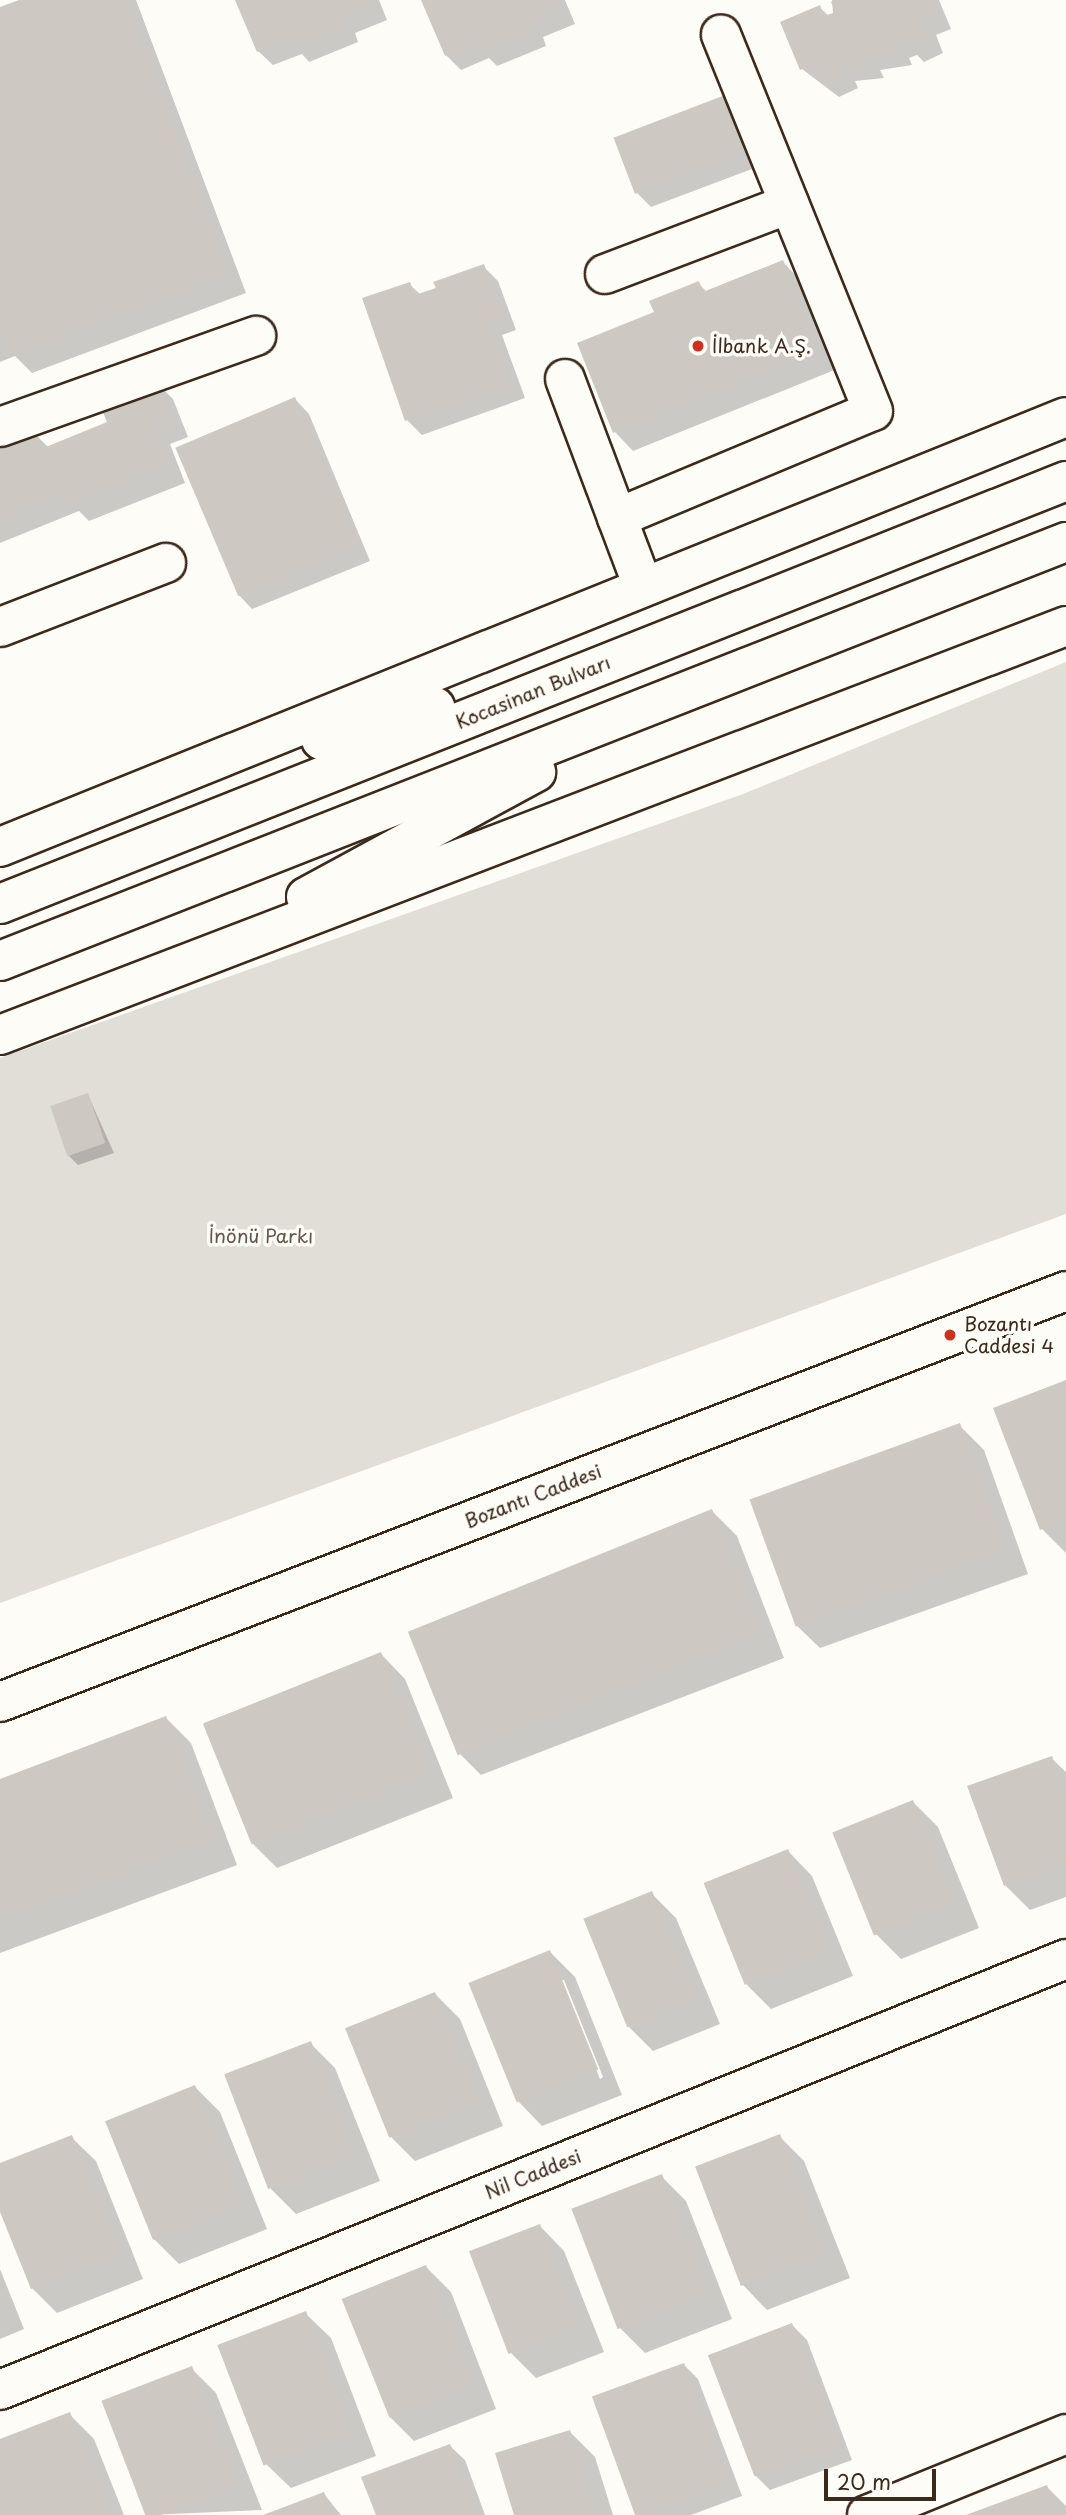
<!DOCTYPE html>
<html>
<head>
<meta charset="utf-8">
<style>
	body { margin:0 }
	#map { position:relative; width:1066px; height:2515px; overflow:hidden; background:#fdfcf7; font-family:"Playpen Sans",sans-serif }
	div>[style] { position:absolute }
	.green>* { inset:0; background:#e1ded7 }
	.shadow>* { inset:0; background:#0003 }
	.building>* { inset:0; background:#cdc8c2; transform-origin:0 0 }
	.roads { filter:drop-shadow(2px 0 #3b2a1e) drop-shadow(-2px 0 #3b2a1e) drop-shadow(0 2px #3b2a1e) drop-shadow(0 -2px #3b2a1e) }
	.minor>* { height:38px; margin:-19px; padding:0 19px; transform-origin:19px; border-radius:19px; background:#fdfcf7 }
	.highway>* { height:38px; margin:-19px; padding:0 19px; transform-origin:19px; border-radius:19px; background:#fdfcf7 }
	.dots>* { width:19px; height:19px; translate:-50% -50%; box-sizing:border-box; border:4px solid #fdfcf7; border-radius:50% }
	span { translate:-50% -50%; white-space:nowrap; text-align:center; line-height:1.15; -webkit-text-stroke:7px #fdfcf7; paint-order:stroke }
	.poi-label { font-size:19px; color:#3b2a1e }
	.left { translate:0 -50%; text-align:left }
	.street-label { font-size:19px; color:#3b2a1e }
	.park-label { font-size:19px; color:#64574c }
	.scale { position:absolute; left:824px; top:2469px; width:112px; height:32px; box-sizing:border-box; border:4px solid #3b2a1e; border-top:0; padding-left:9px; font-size:21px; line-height:24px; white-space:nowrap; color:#3b2a1e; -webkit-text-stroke:5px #fdfcf7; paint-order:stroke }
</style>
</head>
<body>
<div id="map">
	<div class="green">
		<div style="clip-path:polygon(1066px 662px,1066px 1214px,0 1603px,0 1058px,743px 794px)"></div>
	</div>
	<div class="shadow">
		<div style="clip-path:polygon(24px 0,136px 0,246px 293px,32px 373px,15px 356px,0 362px,0 9px)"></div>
		<div style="clip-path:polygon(237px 0,379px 0,387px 20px,355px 33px,358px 42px,309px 62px,302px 54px,273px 65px,258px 51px)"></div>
		<div style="clip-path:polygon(423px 0,565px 0,575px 24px,543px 37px,546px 46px,497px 66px,489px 58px,461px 70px,446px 55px)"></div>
		<div style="clip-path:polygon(836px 0,939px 0,951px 29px,936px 35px,943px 53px,924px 62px,917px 55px,909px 58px,912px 65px,880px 70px,884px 78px,855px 81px,858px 88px,839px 97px,802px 69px,782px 23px,819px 7px,829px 16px,836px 14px,831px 2px)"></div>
		<div style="clip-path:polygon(732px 94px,768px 163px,651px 207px,637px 193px)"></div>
		<div style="clip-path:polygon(783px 262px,801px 281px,837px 369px,633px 451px,615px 432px,656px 312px,698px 283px,707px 292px)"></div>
		<div style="clip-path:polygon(483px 266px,498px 281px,516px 330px,502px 335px,525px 398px,422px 435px,407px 420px,409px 284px,421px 295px)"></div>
		<div style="clip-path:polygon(154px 380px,173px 399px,188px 437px,170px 444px,185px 483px,89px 521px,79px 511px,0 543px,0 444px,32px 431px,49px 448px,110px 423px)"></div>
		<div style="clip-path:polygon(295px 399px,309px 414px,370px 561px,252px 609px,238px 594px)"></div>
		<div style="clip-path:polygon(88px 1095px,114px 1153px,78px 1165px,68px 1155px)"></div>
		<div style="clip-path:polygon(1066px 1382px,1066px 1553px,1042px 1529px)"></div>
		<div style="clip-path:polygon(959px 1425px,984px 1450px,1028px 1574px,820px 1648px,795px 1624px)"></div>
		<div style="clip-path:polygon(712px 1511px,737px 1536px,784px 1658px,481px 1775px,456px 1750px)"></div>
		<div style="clip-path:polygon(381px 1654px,405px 1679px,453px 1798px,277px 1868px,252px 1843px,204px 1723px)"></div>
		<div style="clip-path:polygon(166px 1718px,191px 1743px,237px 1865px,0 1953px,0 1780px)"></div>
		<div style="clip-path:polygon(1051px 1758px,1066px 1772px,1066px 1897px,1030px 1910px,1005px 1885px)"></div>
		<div style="clip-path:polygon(913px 1802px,938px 1827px,979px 1928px,901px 1959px,876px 1934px,835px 1834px)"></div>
		<div style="clip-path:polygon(788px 1851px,812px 1876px,853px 1976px,771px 2009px,747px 1985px)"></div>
		<div style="clip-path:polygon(651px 1893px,676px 1918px,720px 2024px,653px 2051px,628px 2026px,585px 1920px)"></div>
		<div style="clip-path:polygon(evenodd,550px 1952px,575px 1977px,622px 2095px,542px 2126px,518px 2101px,550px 1952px,560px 1980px,564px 1980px,603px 2077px,600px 2079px,560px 1980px)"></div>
		<div style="clip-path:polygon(435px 1994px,460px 2019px,503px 2126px,415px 2161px,390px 2136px)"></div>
		<div style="clip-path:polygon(310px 2043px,335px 2068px,380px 2181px,296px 2214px,271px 2189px)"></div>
		<div style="clip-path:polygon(195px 2087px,220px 2112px,267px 2229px,179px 2264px,154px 2239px)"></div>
		<div style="clip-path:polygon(779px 2136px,804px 2161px,850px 2278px,767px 2310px,743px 2285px)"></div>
		<div style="clip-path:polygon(71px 2137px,96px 2161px,143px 2279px,57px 2313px,32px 2288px,0 2208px,0 2165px)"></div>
		<div style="clip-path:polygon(662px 2177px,686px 2201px,732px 2319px,645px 2353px,620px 2328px)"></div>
		<div style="clip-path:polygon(540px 2226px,564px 2251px,604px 2352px,536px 2378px,511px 2353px,472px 2253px)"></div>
		<div style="clip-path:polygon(426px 2267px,451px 2292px,496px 2409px,414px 2441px,389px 2416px,343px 2299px)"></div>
		<div style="clip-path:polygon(0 2269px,24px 2329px,0 2339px)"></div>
		<div style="clip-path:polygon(306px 2314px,331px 2338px,376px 2456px,291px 2488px,266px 2464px)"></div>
		<div style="clip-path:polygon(792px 2325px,807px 2340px,852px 2460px,770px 2490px,756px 2476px)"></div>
		<div style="clip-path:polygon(684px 2365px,698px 2379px,742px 2496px,691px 2515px,638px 2515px,595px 2398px)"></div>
		<div style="clip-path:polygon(191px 2368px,216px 2393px,262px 2510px,148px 2515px,104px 2402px)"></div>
		<div style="clip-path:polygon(69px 2414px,94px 2439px,124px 2515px,0 2515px,0 2441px)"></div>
		<div style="clip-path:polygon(570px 2432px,595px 2457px,613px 2515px,516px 2515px)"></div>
		<div style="clip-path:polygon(450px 2446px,465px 2460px,485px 2515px,377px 2515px)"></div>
		<div style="clip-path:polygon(1047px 2487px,1066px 2506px,1066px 2515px,971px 2515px)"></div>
		<div style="clip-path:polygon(324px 2494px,341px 2515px,267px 2515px)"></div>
	</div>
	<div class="building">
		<div style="clip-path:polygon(19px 0,125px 0,229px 274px,12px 355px,0 336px,0 7px)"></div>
		<div style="clip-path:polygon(235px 0,372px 0,374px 5px,342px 18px,345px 27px,293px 48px,289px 39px,257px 52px)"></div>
		<div style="clip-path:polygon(421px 0,558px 0,562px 9px,529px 22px,533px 31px,481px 52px,477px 43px,445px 56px)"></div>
		<div style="clip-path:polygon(832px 0,931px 0,937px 14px,922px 20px,930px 39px,908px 48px,905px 40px,896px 44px,899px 51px,867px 56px,870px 63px,854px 70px,850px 62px,842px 66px,845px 74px,823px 83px,815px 64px,800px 70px,780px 22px,820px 5px,824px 16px,833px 13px)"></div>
		<div style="left:733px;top:92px;width:60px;height:128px;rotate:69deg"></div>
		<div style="clip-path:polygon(783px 260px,820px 350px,613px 433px,577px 343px,654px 312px,649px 301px,699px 281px,703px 292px)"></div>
		<div style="clip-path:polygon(484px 264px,502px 315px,489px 320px,511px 384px,405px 421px,362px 298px,410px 282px,415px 295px,436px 288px,433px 282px)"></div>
		<div style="clip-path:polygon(154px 378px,170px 418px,152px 425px,168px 464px,69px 503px,64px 492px,0 517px,0 442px,33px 429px,41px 449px,107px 422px,98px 400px)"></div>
		<div style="left:295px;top:397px;width:161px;height:130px;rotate:67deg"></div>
		<div style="left:88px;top:1093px;width:53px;height:40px;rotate:71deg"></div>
		<div style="clip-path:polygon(1066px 1380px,1066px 1520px,1040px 1530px,993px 1408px)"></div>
		<div style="left:960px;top:1423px;width:135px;height:224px;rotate:70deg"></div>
		<div style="left:712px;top:1509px;width:133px;height:328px;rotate:68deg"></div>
		<div style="left:381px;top:1652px;width:130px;height:192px;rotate:68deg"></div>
		<div style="clip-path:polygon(166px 1716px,213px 1840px,0 1920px,0 1779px)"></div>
		<div style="clip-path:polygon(1052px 1756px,1066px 1795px,1066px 1864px,1004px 1886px,967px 1786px)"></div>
		<div style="left:913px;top:1800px;width:111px;height:87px;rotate:68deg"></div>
		<div style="left:788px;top:1849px;width:110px;height:91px;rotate:68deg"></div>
		<div style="left:652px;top:1891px;width:117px;height:74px;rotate:68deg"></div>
		<div style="left:550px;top:1950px;width:129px;height:88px;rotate:68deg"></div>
		<div style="left:435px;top:1992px;width:118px;height:97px;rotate:68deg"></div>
		<div style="left:311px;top:2041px;width:123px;height:93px;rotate:69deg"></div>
		<div style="left:195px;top:2085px;width:128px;height:97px;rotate:68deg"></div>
		<div style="left:780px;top:2134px;width:128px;height:91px;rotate:69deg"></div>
		<div style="clip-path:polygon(72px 2135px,120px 2254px,31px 2289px,0 2212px,0 2163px)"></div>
		<div style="left:662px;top:2174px;width:129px;height:97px;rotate:69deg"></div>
		<div style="left:540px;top:2224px;width:110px;height:76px;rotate:69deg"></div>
		<div style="left:426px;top:2265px;width:128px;height:91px;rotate:68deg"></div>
		<div style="left:306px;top:2311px;width:129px;height:95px;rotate:69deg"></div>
		<div style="left:792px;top:2323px;width:130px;height:90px;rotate:69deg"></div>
		<div style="left:684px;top:2363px;width:127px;height:98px;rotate:70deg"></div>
		<div style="left:192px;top:2366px;width:128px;height:97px;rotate:69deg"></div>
		<div style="clip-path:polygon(70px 2412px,110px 2515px,0 2515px,0 2439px)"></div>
		<div style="clip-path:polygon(570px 2430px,597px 2515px,514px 2515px,495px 2453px)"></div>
		<div style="clip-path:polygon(450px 2444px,477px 2515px,376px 2515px,361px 2477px)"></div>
		<div style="clip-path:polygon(1047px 2485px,1058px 2515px,966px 2515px)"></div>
		<div style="clip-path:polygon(324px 2492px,333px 2515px,263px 2515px)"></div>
	</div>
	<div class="roads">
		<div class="minor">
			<div style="left:605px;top:274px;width:197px;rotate:-20.8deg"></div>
			<div style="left:565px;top:379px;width:222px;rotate:69.4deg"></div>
			<div style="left:0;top:427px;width:272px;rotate:-19.6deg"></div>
			<div style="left:617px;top:518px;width:277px;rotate:-22.7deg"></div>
			<div style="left:873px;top:411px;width:406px;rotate:-112deg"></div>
			<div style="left:0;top:627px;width:178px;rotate:-21.1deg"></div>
			<div style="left:0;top:1702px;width:1142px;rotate:-21.08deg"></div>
			<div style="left:0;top:2390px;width:1150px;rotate:-22.01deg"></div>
			<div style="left:867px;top:2515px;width:215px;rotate:-22.1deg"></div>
		</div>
		<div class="highway">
			<div style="left:321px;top:740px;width:119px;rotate:-16.1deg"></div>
			<div style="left:0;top:847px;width:1149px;rotate:-21.97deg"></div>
			<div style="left:306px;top:897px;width:262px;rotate:-28.5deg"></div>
			<div style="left:0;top:904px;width:1147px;rotate:-21.64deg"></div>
			<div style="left:0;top:961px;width:1145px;rotate:-21.46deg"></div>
			<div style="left:0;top:1035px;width:1142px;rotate:-20.99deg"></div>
		</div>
	</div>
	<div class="dots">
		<div style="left:698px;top:346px;background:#c8321e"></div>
		<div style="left:950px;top:1335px;background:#c8321e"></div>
	</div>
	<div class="poi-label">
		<span class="left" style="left:712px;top:346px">İlbank A.Ş.</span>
		<span class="left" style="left:964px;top:1335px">Bozantı<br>Caddesi 4</span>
	</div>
	<div class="street-label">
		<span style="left:533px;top:692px;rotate:-22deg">Kocasinan Bulvarı</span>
		<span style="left:533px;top:1496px;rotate:-21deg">Bozantı Caddesi</span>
		<span style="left:533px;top:2174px;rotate:-22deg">Nil Caddesi</span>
	</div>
	<div class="park-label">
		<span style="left:261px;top:1236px">İnönü Parkı</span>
	</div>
	<div class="scale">20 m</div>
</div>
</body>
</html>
